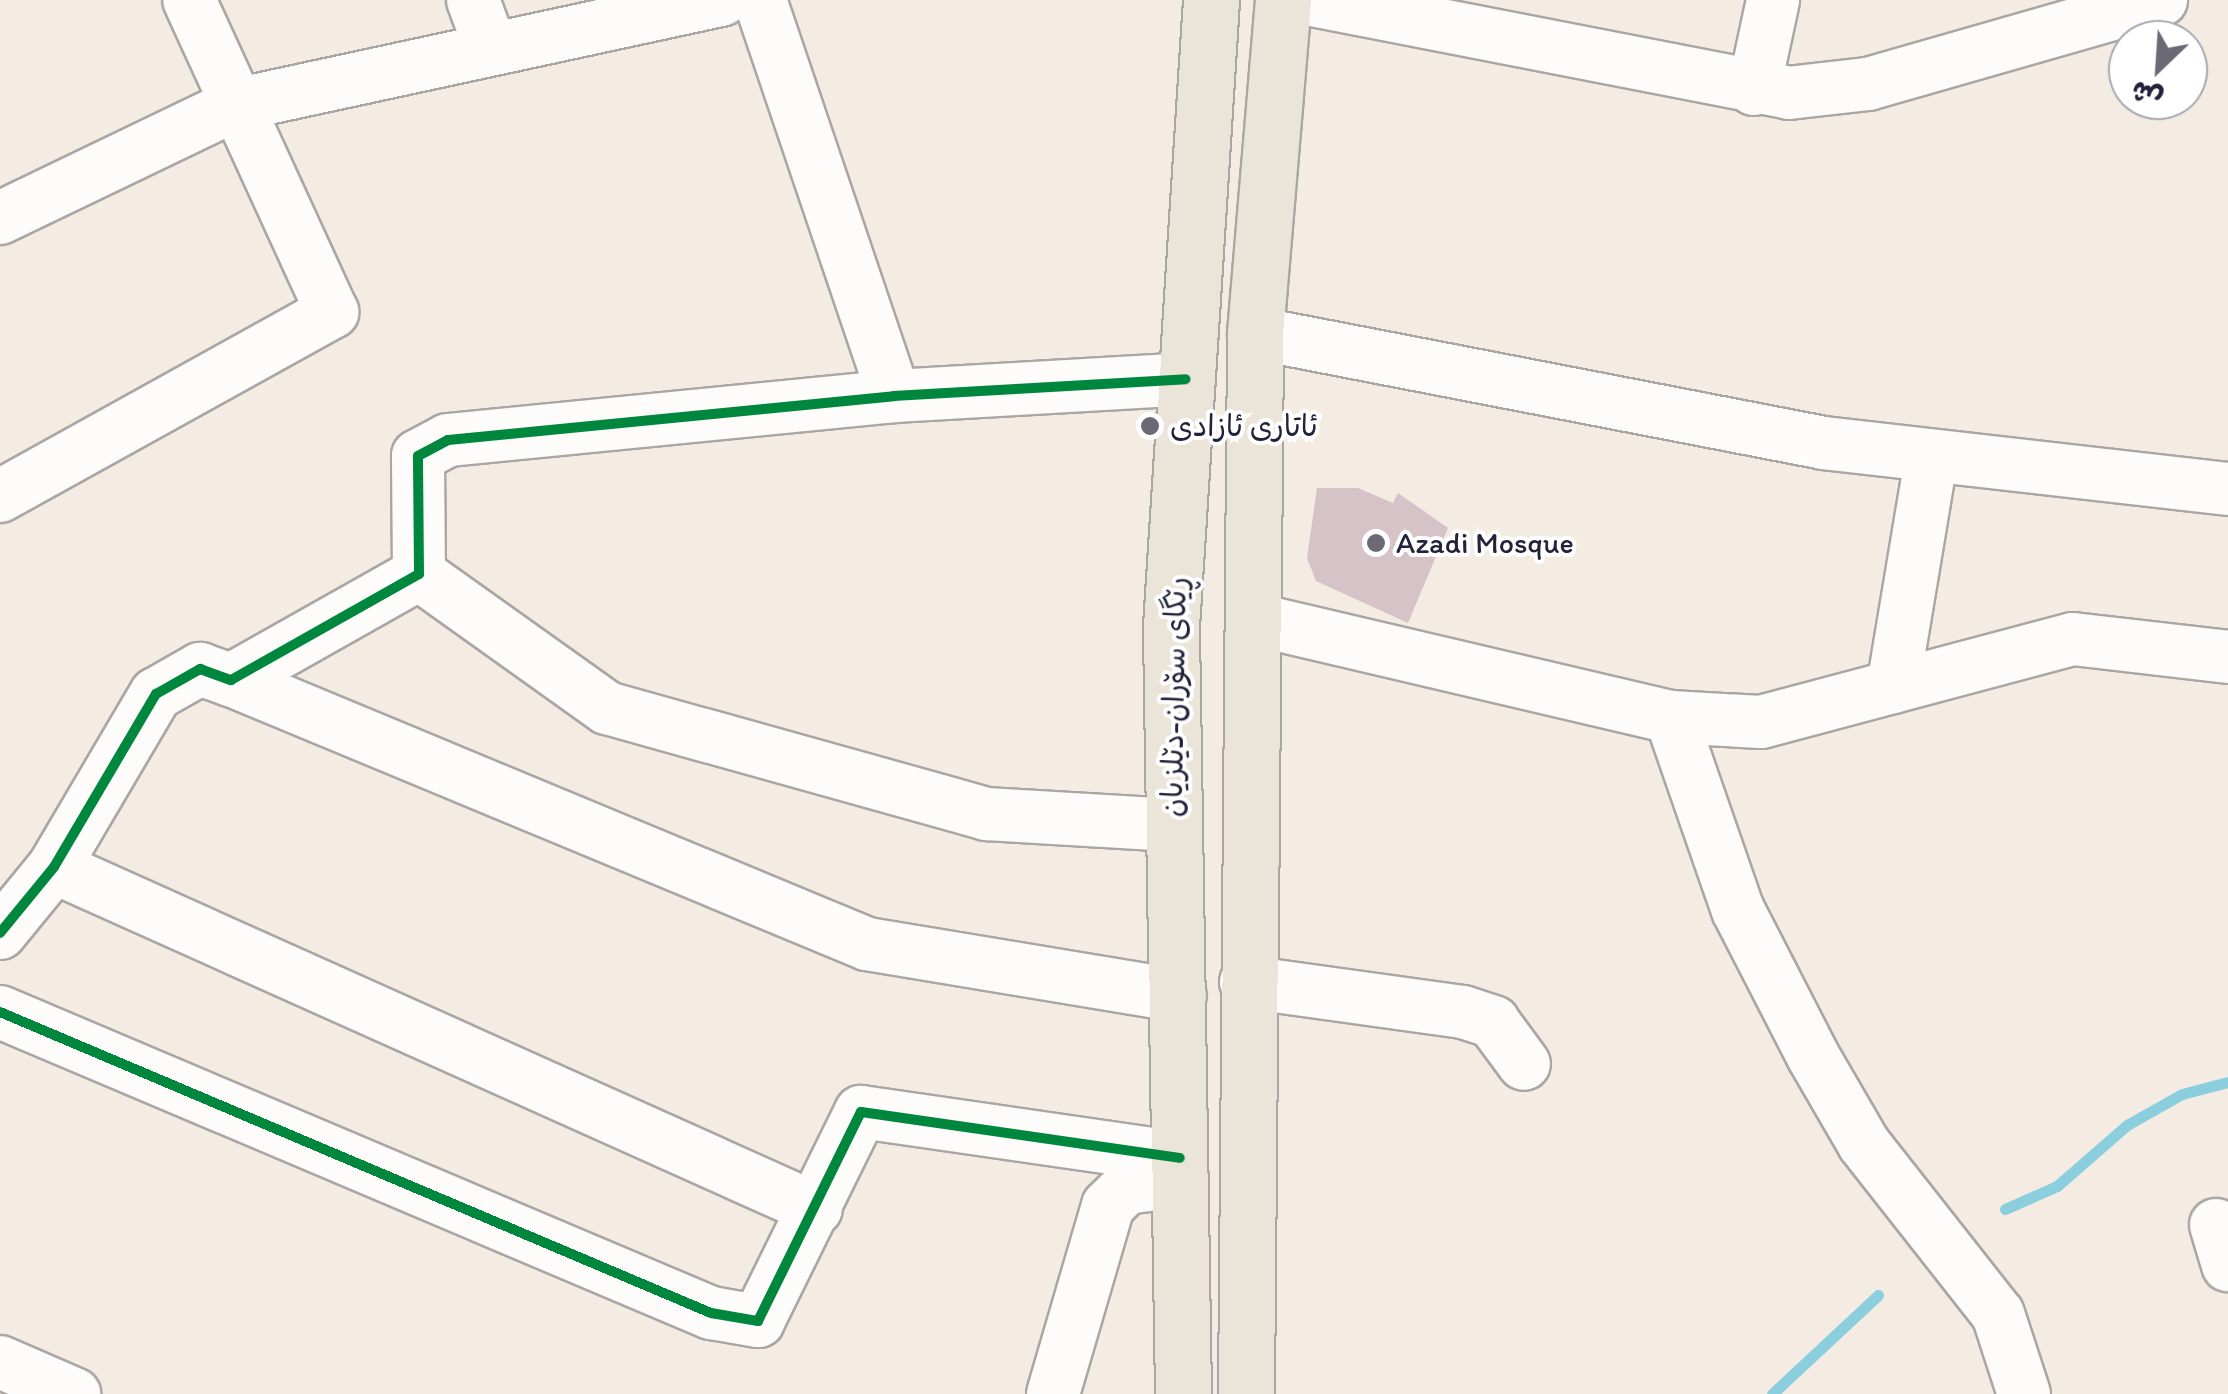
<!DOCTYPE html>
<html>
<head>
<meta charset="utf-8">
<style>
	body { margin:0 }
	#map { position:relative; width:2228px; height:1394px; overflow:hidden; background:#f4ece3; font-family:Itim,"Playpen Sans Arabic",sans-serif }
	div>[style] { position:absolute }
	.stream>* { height:11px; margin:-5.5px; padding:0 5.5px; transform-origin:5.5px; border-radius:5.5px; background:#8bcfde }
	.building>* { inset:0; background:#d5c3c8 }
	.roads { filter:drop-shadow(2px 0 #aaa6a4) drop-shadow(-2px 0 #aaa6a4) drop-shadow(0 2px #aaa6a4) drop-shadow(0 -2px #aaa6a4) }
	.minor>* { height:52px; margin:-26px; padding:0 26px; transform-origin:26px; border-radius:26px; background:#fdfcfb }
	.major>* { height:55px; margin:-27.5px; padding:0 27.5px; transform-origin:27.5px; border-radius:27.5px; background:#ebe4d8 }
	.cycleway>* { height:10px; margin:-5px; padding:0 5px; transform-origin:5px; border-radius:5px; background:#00873e }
	.dots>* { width:28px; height:28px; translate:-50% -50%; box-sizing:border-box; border:5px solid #fff; border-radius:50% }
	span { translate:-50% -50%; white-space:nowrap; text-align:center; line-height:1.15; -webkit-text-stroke:8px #fff; paint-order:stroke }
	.poi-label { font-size:30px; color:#22223b }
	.left { translate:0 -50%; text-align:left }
	.street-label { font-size:30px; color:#22223b }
	.north { position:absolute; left:2108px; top:20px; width:100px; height:100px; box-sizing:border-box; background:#fff; border:2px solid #a7a7b1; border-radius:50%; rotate:205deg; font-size:28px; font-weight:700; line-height:40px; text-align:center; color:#22223b }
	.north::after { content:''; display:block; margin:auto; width:35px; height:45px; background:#6c6976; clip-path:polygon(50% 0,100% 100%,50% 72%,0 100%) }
</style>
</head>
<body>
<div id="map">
	<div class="stream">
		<div style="left:2005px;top:1209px;width:57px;rotate:-23.9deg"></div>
		<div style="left:2057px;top:1186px;width:93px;rotate:-41.1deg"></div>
		<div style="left:2127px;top:1125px;width:63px;rotate:-29.4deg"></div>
		<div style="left:2182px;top:1094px;width:48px;rotate:-14.6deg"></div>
		<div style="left:1772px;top:1394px;width:145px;rotate:-43deg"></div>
	</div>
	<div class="building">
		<div style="clip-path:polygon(1317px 488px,1358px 488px,1393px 503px,1398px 493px,1448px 528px,1408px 623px,1316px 581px,1307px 558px)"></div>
	</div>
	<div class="roads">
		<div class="minor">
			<div style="left:473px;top:0;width:52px;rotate:69.8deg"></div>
			<div style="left:760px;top:0;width:418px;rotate:71.3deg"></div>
			<div style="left:1312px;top:0;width:486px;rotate:11deg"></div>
			<div style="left:1789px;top:93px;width:80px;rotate:-6.5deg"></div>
			<div style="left:1868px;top:84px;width:305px;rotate:-16deg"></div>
			<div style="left:1754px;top:89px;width:91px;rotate:-77.9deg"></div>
			<div style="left:0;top:218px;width:261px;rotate:-25.7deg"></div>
			<div style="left:235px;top:105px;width:498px;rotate:-12.2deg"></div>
			<div style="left:1255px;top:333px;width:580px;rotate:10.94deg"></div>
			<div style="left:1824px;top:443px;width:407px;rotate:6.5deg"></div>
			<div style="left:0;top:496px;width:380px;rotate:-29deg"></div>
			<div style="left:332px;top:312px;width:343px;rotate:-114.6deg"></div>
			<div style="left:419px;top:574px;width:231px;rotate:35.5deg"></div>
			<div style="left:607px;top:708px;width:395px;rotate:15.6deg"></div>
			<div style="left:987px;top:814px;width:185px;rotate:3.4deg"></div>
			<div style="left:1253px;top:619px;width:429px;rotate:13.2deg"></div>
			<div style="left:1671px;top:717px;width:90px;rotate:3.2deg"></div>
			<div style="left:1761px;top:722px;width:323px;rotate:-14.9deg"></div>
			<div style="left:2073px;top:639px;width:156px;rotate:6.6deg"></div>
			<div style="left:231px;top:680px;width:689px;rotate:22.54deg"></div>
			<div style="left:867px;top:944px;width:317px;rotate:9.4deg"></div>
			<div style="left:1893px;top:687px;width:230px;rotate:-80.5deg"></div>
			<div style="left:1671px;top:717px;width:204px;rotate:70.9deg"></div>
			<div style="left:1738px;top:910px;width:164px;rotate:62.8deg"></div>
			<div style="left:1813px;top:1056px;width:102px;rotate:59.9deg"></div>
			<div style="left:1864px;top:1144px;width:216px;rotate:51.8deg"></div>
			<div style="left:1998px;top:1314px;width:84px;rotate:72deg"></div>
			<div style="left:54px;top:867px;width:835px;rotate:24.17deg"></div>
			<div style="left:0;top:933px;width:85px;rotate:-50.7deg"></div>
			<div style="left:54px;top:867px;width:201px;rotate:-59.5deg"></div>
			<div style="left:156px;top:694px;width:51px;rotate:-29.6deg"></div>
			<div style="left:200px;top:669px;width:33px;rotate:20deg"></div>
			<div style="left:231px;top:680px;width:216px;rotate:-29.4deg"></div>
			<div style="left:419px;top:574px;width:118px;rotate:-90.5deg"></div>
			<div style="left:418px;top:456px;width:34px;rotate:-28deg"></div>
			<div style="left:448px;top:440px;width:448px;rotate:-5.6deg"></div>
			<div style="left:894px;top:396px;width:292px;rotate:-3.3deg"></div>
			<div style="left:1246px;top:982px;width:219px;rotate:7.9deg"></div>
			<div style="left:1463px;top:1012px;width:32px;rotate:18deg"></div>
			<div style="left:1493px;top:1022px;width:52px;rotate:53.6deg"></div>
			<div style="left:0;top:1012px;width:772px;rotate:22.95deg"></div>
			<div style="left:711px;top:1313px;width:48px;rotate:9.7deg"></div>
			<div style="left:758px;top:1321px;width:233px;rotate:-63.8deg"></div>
			<div style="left:861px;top:1112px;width:322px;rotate:8.2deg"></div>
			<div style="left:2216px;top:1225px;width:42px;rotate:73.3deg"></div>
			<div style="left:0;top:1362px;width:81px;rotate:23.4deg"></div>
			<div style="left:1053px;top:1394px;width:196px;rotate:-73.7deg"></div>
			<div style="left:1108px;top:1206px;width:25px;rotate:-45deg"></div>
			<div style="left:1126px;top:1188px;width:55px;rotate:-7.3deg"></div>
		</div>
		<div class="major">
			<div style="left:1183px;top:1394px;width:768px;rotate:-90.9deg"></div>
			<div style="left:1171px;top:626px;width:627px;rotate:-86.34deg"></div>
			<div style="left:1246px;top:1394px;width:1061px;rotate:-89.51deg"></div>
			<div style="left:1255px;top:333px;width:334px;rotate:-85.2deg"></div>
		</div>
	</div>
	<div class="cycleway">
		<div style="left:0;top:933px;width:85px;rotate:-50.7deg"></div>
		<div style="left:54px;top:867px;width:201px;rotate:-59.5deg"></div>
		<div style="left:156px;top:694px;width:51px;rotate:-29.6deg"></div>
		<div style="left:200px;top:669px;width:33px;rotate:20deg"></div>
		<div style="left:231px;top:680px;width:216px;rotate:-29.4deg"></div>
		<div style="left:419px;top:574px;width:118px;rotate:-90.5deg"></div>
		<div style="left:418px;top:456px;width:34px;rotate:-28deg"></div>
		<div style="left:448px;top:440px;width:448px;rotate:-5.6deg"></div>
		<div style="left:894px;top:396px;width:292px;rotate:-3.3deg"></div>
		<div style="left:0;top:1012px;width:772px;rotate:22.95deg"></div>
		<div style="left:711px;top:1313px;width:48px;rotate:9.7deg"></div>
		<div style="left:758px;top:1321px;width:233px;rotate:-63.8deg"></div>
		<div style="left:861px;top:1112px;width:322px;rotate:8.2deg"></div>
	</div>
	<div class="dots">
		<div style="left:1150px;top:426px;background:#6c6976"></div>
		<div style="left:1376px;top:543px;background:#6c6976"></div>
	</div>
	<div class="poi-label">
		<span class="left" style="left:1170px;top:426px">ئاتاری ئازادی</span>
		<span class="left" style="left:1396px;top:543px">Azadi Mosque</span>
	</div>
	<div class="street-label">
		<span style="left:1174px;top:697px;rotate:-89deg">ڕێگای سۆران-دێلزیان</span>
	</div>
	<div class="north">ش</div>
</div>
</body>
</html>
